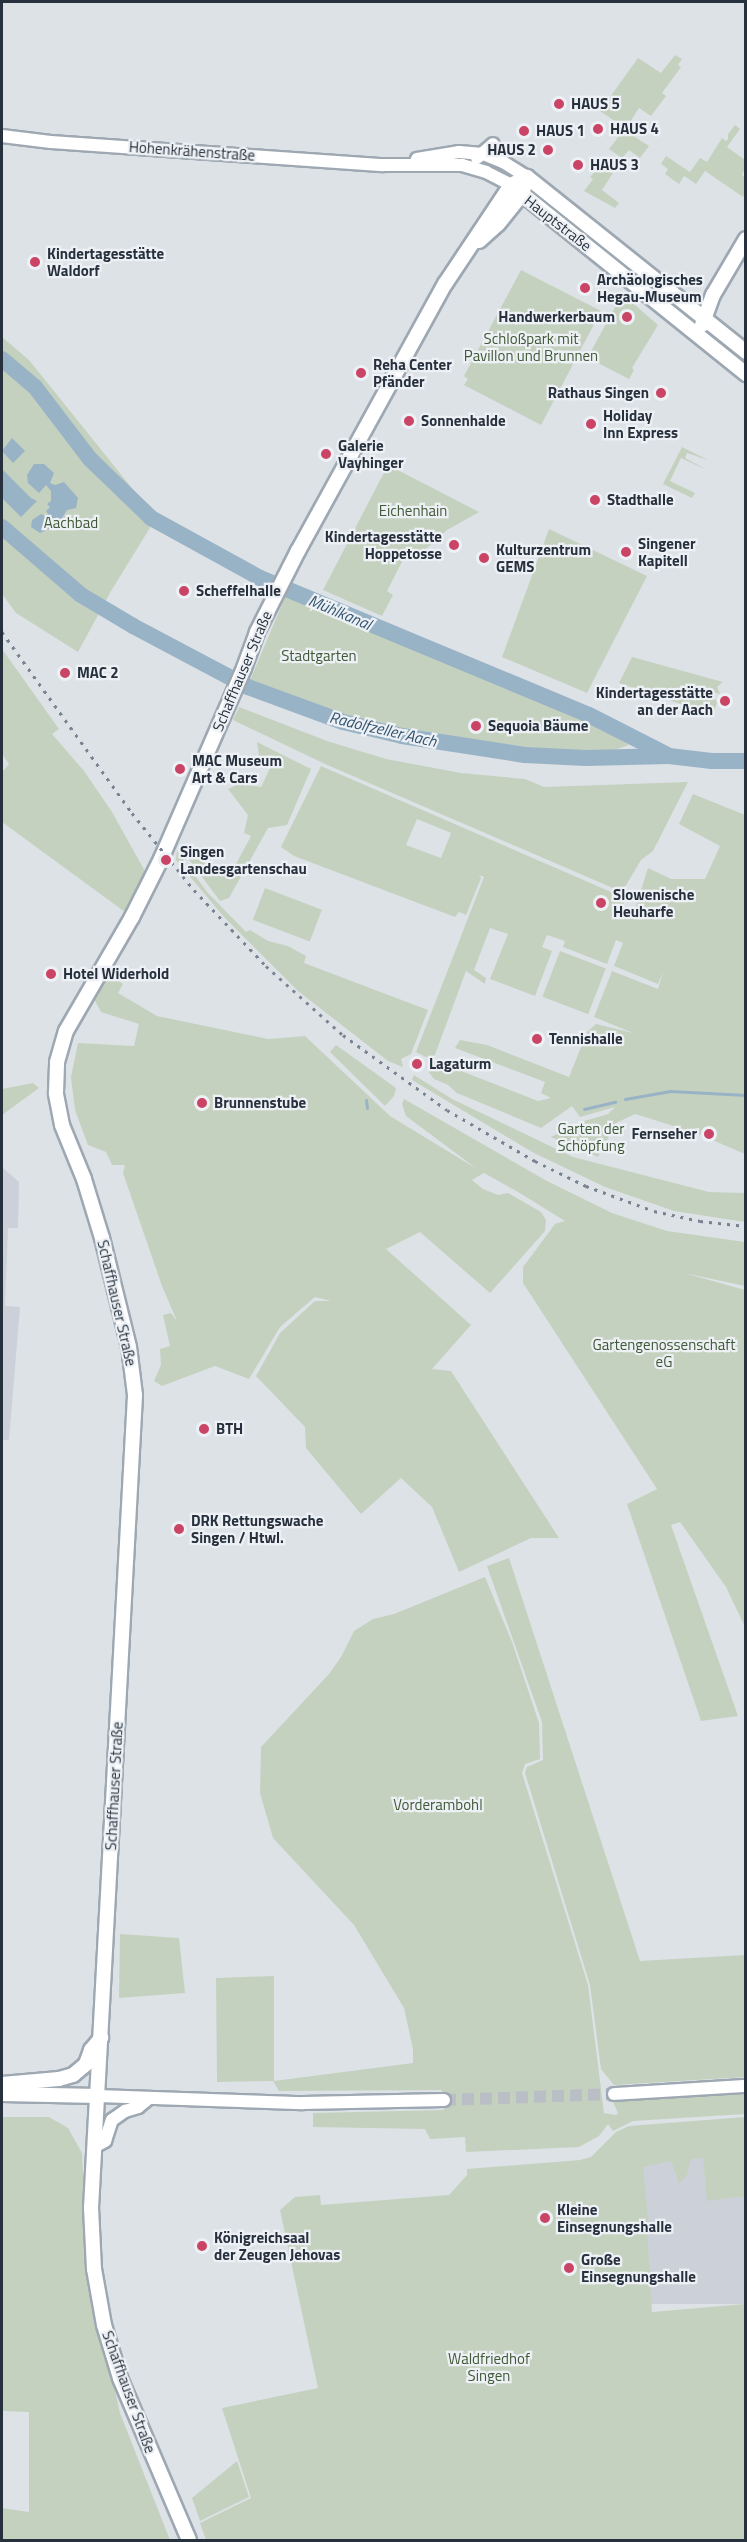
<!DOCTYPE html>
<html>
<head>
<meta charset="utf-8">
<style>
	body { margin:0 }
	#map { position:relative; width:747px; height:2542px; overflow:hidden; background:#dde2e7; font-family:"Titillium Web",sans-serif }
	div>[style] { position:absolute }
	.built>* { inset:0; background:#ccd1d9; transform-origin:0 0 }
	.green>* { inset:0; background:#c5d1bf; transform-origin:0 0 }
	.water>* { inset:0; background:#99b3c6 }
	.stream>* { height:3px; margin:-1.5px; padding:0 1.5px; transform-origin:1.5px; border-radius:1.5px; background:#99b3c6 }
	.river>* { height:16px; margin:-8px; padding:0 8px; transform-origin:8px; border-radius:8px; background:#99b3c6 }
	.secondary-tunnel>* { height:12px; margin-top:-6px; transform-origin:0; background:repeating-linear-gradient(90deg,#b9bfc5 0 12px,transparent 0 18px) }
	.roads { filter:drop-shadow(2px 0 #9da8b2) drop-shadow(-2px 0 #9da8b2) drop-shadow(0 2px #9da8b2) drop-shadow(0 -2px #9da8b2) }
	.secondary>* { height:12px; margin:-6px; padding:0 6px; transform-origin:6px; border-radius:6px; background:#fff }
	.primary>* { height:14px; margin:-7px; padding:0 7px; transform-origin:7px; border-radius:7px; background:#fff }
	.rail>* { height:3px; margin-top:-1.5px; transform-origin:0; background:repeating-linear-gradient(90deg,#778390 0 3px,transparent 0 9px) }
	.dots>* { width:16px; height:16px; translate:-50% -50%; box-sizing:border-box; border:3px solid #edf1f5; border-radius:50% }
	span { translate:-50% -50%; white-space:nowrap; text-align:center; line-height:1.15; -webkit-text-stroke:4.5px #edf1f5; paint-order:stroke }
	.poi-label { font-size:15px; color:#27313d; font-weight:700 }
	.left { translate:0 -50%; text-align:left }
	.right { translate:-100% -50%; text-align:right }
	.street-label { font-size:15px; color:#27313d }
	.park-label { font-size:15px; color:#3f5835 }
	.water-label { font-size:16px; color:#325470; font-style:italic }
	.frame { position:absolute; inset:0; border:3px solid #27313d; pointer-events:none }
</style>
</head>
<body>
<div id="map">
	<div class="built">
		<div style="clip-path:polygon(2px 1167px,19px 1182px,18px 1228px,8px 1228px,5px 1306px,20px 1307px,9px 1440px,2px 1440px)"></div>
		<div style="left:745px;top:2156px;width:148px;height:103px;rotate:90deg"></div>
	</div>
	<div class="green">
		<div style="clip-path:polygon(675px 55px,682px 59px,678px 65px,681px 67px,662px 93px,666px 96px,651px 116px,639px 108px,630px 122px,638px 128px,632px 135px,649px 146px,640px 158px,629px 150px,622px 158px,609px 149px,625px 128px,600px 111px,638px 58px,661px 73px)"></div>
		<div style="clip-path:polygon(735px 125px,740px 129px,727px 147px,745px 160px,745px 169px,742px 175px,746px 178px,745px 193px,743px 197px,705px 171px,696px 184px,684px 176px,679px 184px,665px 174px,668px 169px,661px 164px,666px 156px,690px 172px,700px 158px,707px 162px,722px 138px,726px 141px,728px 139px,728px 134px)"></div>
		<div style="clip-path:polygon(599px 167px,613px 173px,602px 190px,619px 203px,615px 208px,584px 191px,593px 179px,590px 177px)"></div>
		<div style="clip-path:polygon(521px 270px,601px 311px,541px 425px,464px 385px,468px 379px,464px 376px)"></div>
		<div style="clip-path:polygon(628px 299px,658px 325px,632px 368px,634px 370px,629px 379px,592px 360px,590px 353px,619px 300px)"></div>
		<div style="clip-path:polygon(2px 337px,29px 360px,156px 518px,111px 591px,78px 652px,16px 613px,2px 594px)"></div>
		<div style="clip-path:polygon(682px 447px,708px 460px,687px 453px,685px 458px,709px 471px,681px 458px,670px 481px,695px 493px,692px 498px,663px 484px)"></div>
		<div style="clip-path:polygon(388px 465px,479px 512px,447px 530px,419px 555px,406px 554px,387px 591px,393px 595px,382px 616px,323px 590px)"></div>
		<div style="clip-path:polygon(549px 529px,647px 576px,587px 693px,502px 657px)"></div>
		<div style="clip-path:polygon(289px 588px,468px 667px,589px 716px,629px 745px,582px 761px,435px 733px,343px 719px,248px 685px)"></div>
		<div style="clip-path:polygon(2px 649px,59px 729px,52px 734px,84px 771px,112px 812px,146px 873px,125px 912px,2px 822px,2px 772px,9px 764px,2px 754px)"></div>
		<div style="clip-path:polygon(632px 657px,723px 682px,717px 687px,720px 694px,709px 691px,717px 702px,713px 715px,619px 683px)"></div>
		<div style="clip-path:polygon(239px 707px,327px 741px,386px 759px,461px 773px,525px 779px,544px 787px,688px 782px,653px 851px,641px 860px,622px 892px,325px 764px,237px 722px,233px 720px)"></div>
		<div style="clip-path:polygon(257px 742px,311px 769px,287px 825px,268px 828px,229px 898px,220px 901px,179px 846px,185px 845px,218px 876px,236px 864px,251px 836px,244px 833px,248px 815px,228px 789px,239px 784px,261px 787px,272px 764px,259px 756px)"></div>
		<div style="clip-path:polygon(evenodd,321px 766px,625px 898px,623px 909px,635px 909px,648px 868px,671px 879px,705px 879px,720px 846px,679px 824px,693px 794px,745px 815px,745px 1154px,696px 1133px,635px 1114px,616px 1123px,598px 1157px,551px 1137px,581px 1122px,608px 1114px,615px 1107px,580px 1117px,572px 1106px,541px 1128px,457px 1093px,448px 1085px,434px 1079px,428px 1071px,432px 1060px,416px 1052px,484px 877px,479px 875px,481px 878px,466px 915px,459px 912px,455px 917px,294px 856px,281px 847px,321px 766px,417px 819px,451px 833px,441px 858px,406px 845px,417px 819px,321px 766px,490px 928px,508px 934px,490px 979px,535px 996px,552px 951px,542px 947px,547px 935px,565px 941px,563px 947px,607px 964px,616px 940px,623px 943px,614px 966px,658px 984px,663px 972px,658px 989px,612px 971px,594px 1017px,633px 1033px,596px 1024px,587px 1032px,569px 1077px,487px 1045px,460px 1040px,455px 1048px,545px 1082px,541px 1093px,551px 1098px,538px 1101px,433px 1060px,466px 971px,485px 984px,486px 978px,474px 970px,490px 928px)"></div>
		<div style="clip-path:polygon(177px 851px,207px 892px,246px 932px,250px 930px,268px 941px,288px 946px,306px 956px,304px 963px,428px 1010px,411px 1054px,401px 1059px,403px 1067px,388px 1061px,298px 991px,224px 917px,176px 860px)"></div>
		<div style="left:265px;top:888px;width:61px;height:34px;rotate:21deg"></div>
		<div style="left:560px;top:951px;width:49px;height:49px;rotate:21deg"></div>
		<div style="clip-path:polygon(108px 973px,123px 984px,118px 993px,157px 1016px,268px 1039px,305px 1036px,390px 1116px,477px 1169px,406px 1116px,402px 1104px,404px 1099px,547px 1181px,612px 1213px,667px 1231px,745px 1242px,745px 1286px,684px 1273px,745px 1290px,745px 1627px,726px 1587px,680px 1522px,671px 1525px,738px 1716px,701px 1721px,627px 1504px,657px 1489px,523px 1283px,523px 1267px,555px 1224px,565px 1221px,518px 1192px,484px 1173px,472px 1180px,483px 1189px,498px 1195px,508px 1193px,541px 1212px,546px 1220px,545px 1231px,490px 1293px,420px 1232px,386px 1249px,471px 1325px,432px 1369px,451px 1371px,559px 1538px,531px 1538px,459px 1572px,432px 1507px,401px 1478px,361px 1514px,306px 1448px,305px 1427px,256px 1376px,280px 1333px,315px 1301px,331px 1301px,315px 1297px,280px 1327px,249px 1379px,215px 1366px,162px 1386px,154px 1381px,161px 1365px,160px 1349px,170px 1346px,163px 1315px,171px 1313px,177px 1321px,162px 1286px,123px 1173px,125px 1165px,112px 1165px,106px 1152px,88px 1145px,75px 1110px,71px 1077px,78px 1043px,134px 1046px,139px 1024px,101px 1012px,93px 997px)"></div>
		<div style="clip-path:polygon(336px 1045px,396px 1088px,394px 1096px,385px 1106px,330px 1052px)"></div>
		<div style="clip-path:polygon(414px 1075px,452px 1099px,573px 1157px,709px 1192px,745px 1193px,745px 1222px,674px 1211px,605px 1187px,534px 1153px,412px 1080px)"></div>
		<div style="clip-path:polygon(33px 1083px,39px 1088px,2px 1115px,2px 1089px)"></div>
		<div style="clip-path:polygon(509px 1558px,640px 1961px,745px 1955px,745px 2077px,614px 2085px,601px 2069px,590px 1985px,525px 1773px,527px 1767px,543px 1760px,542px 1722px,487px 1566px)"></div>
		<div style="clip-path:polygon(485px 1577px,512px 1642px,539px 1723px,540px 1759px,525px 1764px,522px 1773px,588px 1985px,604px 2113px,616px 2115px,618px 2113px,613px 2102px,734px 2092px,735px 2095px,745px 2093px,745px 2114px,633px 2121px,613px 2131px,608px 2124px,599px 2136px,579px 2147px,466px 2152px,465px 2137px,430px 2139px,425px 2129px,313px 2127px,313px 2113px,444px 2110px,442px 2090px,279px 2091px,273px 2081px,217px 2082px,216px 1978px,274px 1976px,274px 2081px,413px 2063px,413px 2049px,404px 2008px,354px 1925px,273px 1838px,260px 1793px,261px 1747px,329px 1674px,341px 1657px,354px 1631px,373px 1619px,394px 1614px)"></div>
		<div style="clip-path:polygon(120px 1934px,179px 1938px,185px 1993px,119px 1998px)"></div>
		<div style="clip-path:polygon(2px 2117px,49px 2117px,68px 2128px,82px 2153px,86px 2231px,96px 2303px,120px 2413px,170px 2540px,2px 2540px,2px 2508px,29px 2512px,29px 2412px,2px 2411px)"></div>
		<div style="clip-path:polygon(745px 2117px,745px 2196px,707px 2201px,703px 2158px,691px 2159px,687px 2175px,679px 2184px,671px 2161px,643px 2167px,649px 2228px,647px 2229px,652px 2312px,745px 2304px,745px 2540px,206px 2540px,200px 2523px,251px 2498px,222px 2408px,318px 2388px,280px 2210px,295px 2197px,320px 2195px,321px 2205px,449px 2195px,467px 2175px,467px 2169px,580px 2160px,591px 2157px,616px 2132px,629px 2126px)"></div>
		<div style="clip-path:polygon(237px 2461px,249px 2497px,200px 2521px,192px 2498px)"></div>
	</div>
	<div class="water">
		<div style="clip-path:polygon(12px 438px,25px 451px,13px 463px,2px 451px)"></div>
		<div style="clip-path:polygon(34px 464px,44px 464px,54px 473px,50px 483px,55px 485px,64px 482px,78px 498px,76px 508px,67px 510px,59px 523px,53px 526px,50px 525px,49px 529px,40px 533px,31px 527px,32px 520px,41px 514px,45px 516px,48px 514px,46px 511px,50px 507px,47px 504px,51px 501px,51px 491px,46px 485px,39px 493px,28px 483px,27px 475px)"></div>
		<div style="clip-path:polygon(2px 469px,31px 498px,37px 501px,21px 517px,2px 498px)"></div>
	</div>
	<div class="stream">
		<div style="left:625px;top:1099px;width:46px;rotate:-10.1deg"></div>
		<div style="left:670px;top:1091px;width:76px;rotate:3deg"></div>
		<div style="left:366px;top:1100px;width:8px;rotate:83deg"></div>
		<div style="left:584px;top:1109px;width:32px;rotate:-13deg"></div>
	</div>
	<div class="river">
		<div style="left:2px;top:359px;width:43px;rotate:40.3deg"></div>
		<div style="left:35px;top:387px;width:91px;rotate:52.6deg"></div>
		<div style="left:90px;top:459px;width:85px;rotate:44deg"></div>
		<div style="left:151px;top:518px;width:124px;rotate:28.8deg"></div>
		<div style="left:260px;top:578px;width:356px;rotate:22.6deg"></div>
		<div style="left:589px;top:715px;width:89px;rotate:26.9deg"></div>
		<div style="left:2px;top:527px;width:104px;rotate:40.7deg"></div>
		<div style="left:81px;top:595px;width:61px;rotate:30.8deg"></div>
		<div style="left:133px;top:626px;width:130px;rotate:27.9deg"></div>
		<div style="left:248px;top:687px;width:101px;rotate:20.2deg"></div>
		<div style="left:343px;top:722px;width:61px;rotate:13.3deg"></div>
		<div style="left:402px;top:736px;width:124px;rotate:8.8deg"></div>
		<div style="left:525px;top:755px;width:61px;rotate:2.8deg"></div>
		<div style="left:586px;top:758px;width:83px;rotate:-1.4deg"></div>
		<div style="left:669px;top:756px;width:43px;rotate:6.6deg"></div>
		<div style="left:712px;top:761px;width:34px"></div>
	</div>
	<div class="secondary-tunnel">
		<div style="left:444px;top:2100px;width:170px;rotate:-2deg"></div>
	</div>
	<div class="roads">
		<div class="secondary">
			<div style="left:2px;top:136px;width:49px;rotate:7deg"></div>
			<div style="left:51px;top:142px;width:333px;rotate:4deg"></div>
			<div style="left:383px;top:165px;width:79px"></div>
			<div style="left:462px;top:165px;width:25px;rotate:16deg"></div>
			<div style="left:486px;top:172px;width:28px;rotate:27deg"></div>
			<div style="left:477px;top:158px;width:21px;rotate:-41deg"></div>
			<div style="left:417px;top:159px;width:43px;rotate:-9.5deg"></div>
			<div style="left:459px;top:152px;width:24px;rotate:5deg"></div>
			<div style="left:483px;top:154px;width:22px;rotate:22deg"></div>
			<div style="left:503px;top:162px;width:28px;rotate:32deg"></div>
			<div style="left:614px;top:2094px;width:132px;rotate:-3.5deg"></div>
			<div style="left:98px;top:2096px;width:205px;rotate:2deg"></div>
			<div style="left:303px;top:2103px;width:141px;rotate:-1.2deg"></div>
			<div style="left:94px;top:2147px;width:13px;rotate:-29deg"></div>
			<div style="left:105px;top:2141px;width:22px;rotate:-72deg"></div>
			<div style="left:112px;top:2120px;width:16px;rotate:-35deg"></div>
			<div style="left:125px;top:2111px;width:14px;rotate:-17deg"></div>
			<div style="left:138px;top:2107px;width:13px;rotate:-39deg"></div>
		</div>
		<div class="primary">
			<div style="left:527px;top:177px;width:280px;rotate:38.6deg"></div>
			<div style="left:511px;top:185px;width:302px;rotate:38.8deg"></div>
			<div style="left:479px;top:241px;width:25px;rotate:-42deg"></div>
			<div style="left:498px;top:224px;width:38px;rotate:-51deg"></div>
			<div style="left:522px;top:194px;width:6px;rotate:-72deg"></div>
			<div style="left:702px;top:325px;width:32px;rotate:-70deg"></div>
			<div style="left:713px;top:295px;width:65px;rotate:-59.5deg"></div>
			<div style="left:2px;top:2084px;width:57px;rotate:-5deg"></div>
			<div style="left:59px;top:2079px;width:15px;rotate:-16deg"></div>
			<div style="left:73px;top:2075px;width:17px;rotate:-40deg"></div>
			<div style="left:86px;top:2064px;width:15px;rotate:-70deg"></div>
			<div style="left:91px;top:2050px;width:16px;rotate:-50deg"></div>
			<div style="left:2px;top:2094px;width:96px;rotate:1.2deg"></div>
			<div style="left:189px;top:2540px;width:176px;rotate:-113.1deg"></div>
			<div style="left:120px;top:2378px;width:55px;rotate:-106.8deg"></div>
			<div style="left:104px;top:2325px;width:57px;rotate:-100.1deg"></div>
			<div style="left:94px;top:2269px;width:61px;rotate:-92.8deg"></div>
			<div style="left:91px;top:2208px;width:814px;rotate:-86.9deg"></div>
			<div style="left:135px;top:1395px;width:48px;rotate:-97.1deg"></div>
			<div style="left:129px;top:1347px;width:112px;rotate:-103.9deg"></div>
			<div style="left:102px;top:1238px;width:62px;rotate:-107deg"></div>
			<div style="left:84px;top:1179px;width:58px;rotate:-112.2deg"></div>
			<div style="left:62px;top:1125px;width:33px;rotate:-101deg"></div>
			<div style="left:56px;top:1093px;width:31px;rotate:-88deg"></div>
			<div style="left:57px;top:1062px;width:32px;rotate:-74deg"></div>
			<div style="left:66px;top:1031px;width:132px;rotate:-59.9deg"></div>
			<div style="left:132px;top:917px;width:65px;rotate:-63.4deg"></div>
			<div style="left:161px;top:859px;width:208px;rotate:-66.5deg"></div>
			<div style="left:244px;top:668px;width:38px;rotate:-70deg"></div>
			<div style="left:257px;top:632px;width:91px;rotate:-63.2deg"></div>
			<div style="left:298px;top:551px;width:305px;rotate:-61.2deg"></div>
			<div style="left:445px;top:284px;width:119px;rotate:-56.3deg"></div>
			<div style="left:511px;top:185px;width:18px;rotate:-27deg"></div>
		</div>
	</div>
	<div class="rail">
		<div style="left:2px;top:632px;width:223px;rotate:54.3deg"></div>
		<div style="left:132px;top:813px;width:99px;rotate:51.2deg"></div>
		<div style="left:194px;top:890px;width:105px;rotate:46.5deg"></div>
		<div style="left:266px;top:966px;width:103px;rotate:41.9deg"></div>
		<div style="left:343px;top:1035px;width:128px;rotate:35.8deg"></div>
		<div style="left:447px;top:1110px;width:102px;rotate:30.1deg"></div>
		<div style="left:535px;top:1161px;width:57px;rotate:26.1deg"></div>
		<div style="left:586px;top:1186px;width:72px;rotate:20.2deg"></div>
		<div style="left:654px;top:1211px;width:47px;rotate:12.3deg"></div>
		<div style="left:700px;top:1221px;width:46px;rotate:6.2deg"></div>
	</div>
	<div class="dots">
		<div style="left:559px;top:104px;background:#ca4465"></div>
		<div style="left:598px;top:129px;background:#ca4465"></div>
		<div style="left:524px;top:131px;background:#ca4465"></div>
		<div style="left:548px;top:150px;background:#ca4465"></div>
		<div style="left:578px;top:165px;background:#ca4465"></div>
		<div style="left:35px;top:262px;background:#ca4465"></div>
		<div style="left:585px;top:288px;background:#ca4465"></div>
		<div style="left:627px;top:317px;background:#ca4465"></div>
		<div style="left:361px;top:373px;background:#ca4465"></div>
		<div style="left:661px;top:393px;background:#ca4465"></div>
		<div style="left:409px;top:421px;background:#ca4465"></div>
		<div style="left:591px;top:424px;background:#ca4465"></div>
		<div style="left:326px;top:454px;background:#ca4465"></div>
		<div style="left:595px;top:500px;background:#ca4465"></div>
		<div style="left:454px;top:545px;background:#ca4465"></div>
		<div style="left:626px;top:552px;background:#ca4465"></div>
		<div style="left:484px;top:558px;background:#ca4465"></div>
		<div style="left:184px;top:591px;background:#ca4465"></div>
		<div style="left:65px;top:673px;background:#ca4465"></div>
		<div style="left:725px;top:701px;background:#ca4465"></div>
		<div style="left:476px;top:726px;background:#ca4465"></div>
		<div style="left:180px;top:769px;background:#ca4465"></div>
		<div style="left:166px;top:860px;background:#ca4465"></div>
		<div style="left:601px;top:903px;background:#ca4465"></div>
		<div style="left:51px;top:974px;background:#ca4465"></div>
		<div style="left:537px;top:1039px;background:#ca4465"></div>
		<div style="left:417px;top:1064px;background:#ca4465"></div>
		<div style="left:202px;top:1103px;background:#ca4465"></div>
		<div style="left:709px;top:1134px;background:#ca4465"></div>
		<div style="left:204px;top:1429px;background:#ca4465"></div>
		<div style="left:179px;top:1529px;background:#ca4465"></div>
		<div style="left:545px;top:2218px;background:#ca4465"></div>
		<div style="left:202px;top:2246px;background:#ca4465"></div>
		<div style="left:569px;top:2268px;background:#ca4465"></div>
	</div>
	<div class="poi-label">
		<span class="left" style="left:571px;top:104px">HAUS 5</span>
		<span class="left" style="left:610px;top:129px">HAUS 4</span>
		<span class="left" style="left:536px;top:131px">HAUS 1</span>
		<span class="right" style="left:536px;top:150px">HAUS 2</span>
		<span class="left" style="left:590px;top:165px">HAUS 3</span>
		<span class="left" style="left:47px;top:262px">Kindertagesstätte<br>Waldorf</span>
		<span class="left" style="left:597px;top:288px">Archäologisches<br>Hegau-Museum</span>
		<span class="right" style="left:615px;top:317px">Handwerkerbaum</span>
		<span class="left" style="left:373px;top:373px">Reha Center<br>Pfänder</span>
		<span class="right" style="left:649px;top:393px">Rathaus Singen</span>
		<span class="left" style="left:603px;top:424px">Holiday<br>Inn Express</span>
		<span class="left" style="left:421px;top:421px">Sonnenhalde</span>
		<span class="left" style="left:338px;top:454px">Galerie<br>Vayhinger</span>
		<span class="left" style="left:607px;top:500px">Stadthalle</span>
		<span class="right" style="left:442px;top:545px">Kindertagesstätte<br>Hoppetosse</span>
		<span class="left" style="left:638px;top:552px">Singener<br>Kapitell</span>
		<span class="left" style="left:496px;top:558px">Kulturzentrum<br>GEMS</span>
		<span class="left" style="left:196px;top:591px">Scheffelhalle</span>
		<span class="left" style="left:77px;top:673px">MAC 2</span>
		<span class="right" style="left:713px;top:701px">Kindertagesstätte<br>an der Aach</span>
		<span class="left" style="left:488px;top:726px">Sequoia Bäume</span>
		<span class="left" style="left:192px;top:769px">MAC Museum<br>Art &amp; Cars</span>
		<span class="left" style="left:180px;top:860px">Singen<br>Landesgartenschau</span>
		<span class="left" style="left:613px;top:903px">Slowenische<br>Heuharfe</span>
		<span class="left" style="left:63px;top:974px">Hotel Widerhold</span>
		<span class="left" style="left:549px;top:1039px">Tennishalle</span>
		<span class="left" style="left:429px;top:1064px">Lagaturm</span>
		<span class="left" style="left:214px;top:1103px">Brunnenstube</span>
		<span class="right" style="left:697px;top:1134px">Fernseher</span>
		<span class="left" style="left:216px;top:1429px">BTH</span>
		<span class="left" style="left:191px;top:1529px">DRK Rettungswache<br>Singen / Htwl.</span>
		<span class="left" style="left:557px;top:2218px">Kleine<br>Einsegnungshalle</span>
		<span class="left" style="left:214px;top:2246px">Königreichsaal<br>der Zeugen Jehovas</span>
		<span class="left" style="left:581px;top:2268px">Große<br>Einsegnungshalle</span>
	</div>
	<div class="street-label">
		<span style="left:192px;top:151px;rotate:4deg">Hohenkrähenstraße</span>
		<span style="left:558px;top:223px;rotate:38deg">Hauptstraße</span>
		<span style="left:242px;top:671px;rotate:-67deg">Schaffhauser Straße</span>
		<span style="left:117px;top:1303px;rotate:77deg">Schaffhauser Straße</span>
		<span style="left:114px;top:1786px;rotate:-87deg">Schaffhauser Straße</span>
		<span style="left:129px;top:2392px;rotate:70deg">Schaffhauser Straße</span>
	</div>
	<div class="park-label">
		<span style="left:531px;top:347px">Schloßpark mit<br>Pavillon und Brunnen</span>
		<span style="left:413px;top:511px">Eichenhain</span>
		<span style="left:71px;top:523px">Aachbad</span>
		<span style="left:319px;top:656px">Stadtgarten</span>
		<span style="left:591px;top:1137px">Garten der<br>Schöpfung</span>
		<span style="left:664px;top:1353px">Gartengenossenschaft<br>eG</span>
		<span style="left:438px;top:1805px">Vorderambohl</span>
		<span style="left:489px;top:2367px">Waldfriedhof<br>Singen</span>
	</div>
	<div class="water-label">
		<span style="left:340px;top:612px;rotate:23deg">Mühlkanal</span>
		<span style="left:383px;top:729px;rotate:13deg">Radolfzeller Aach</span>
	</div>
	<div class="frame"></div>
</div>
</body>
</html>
